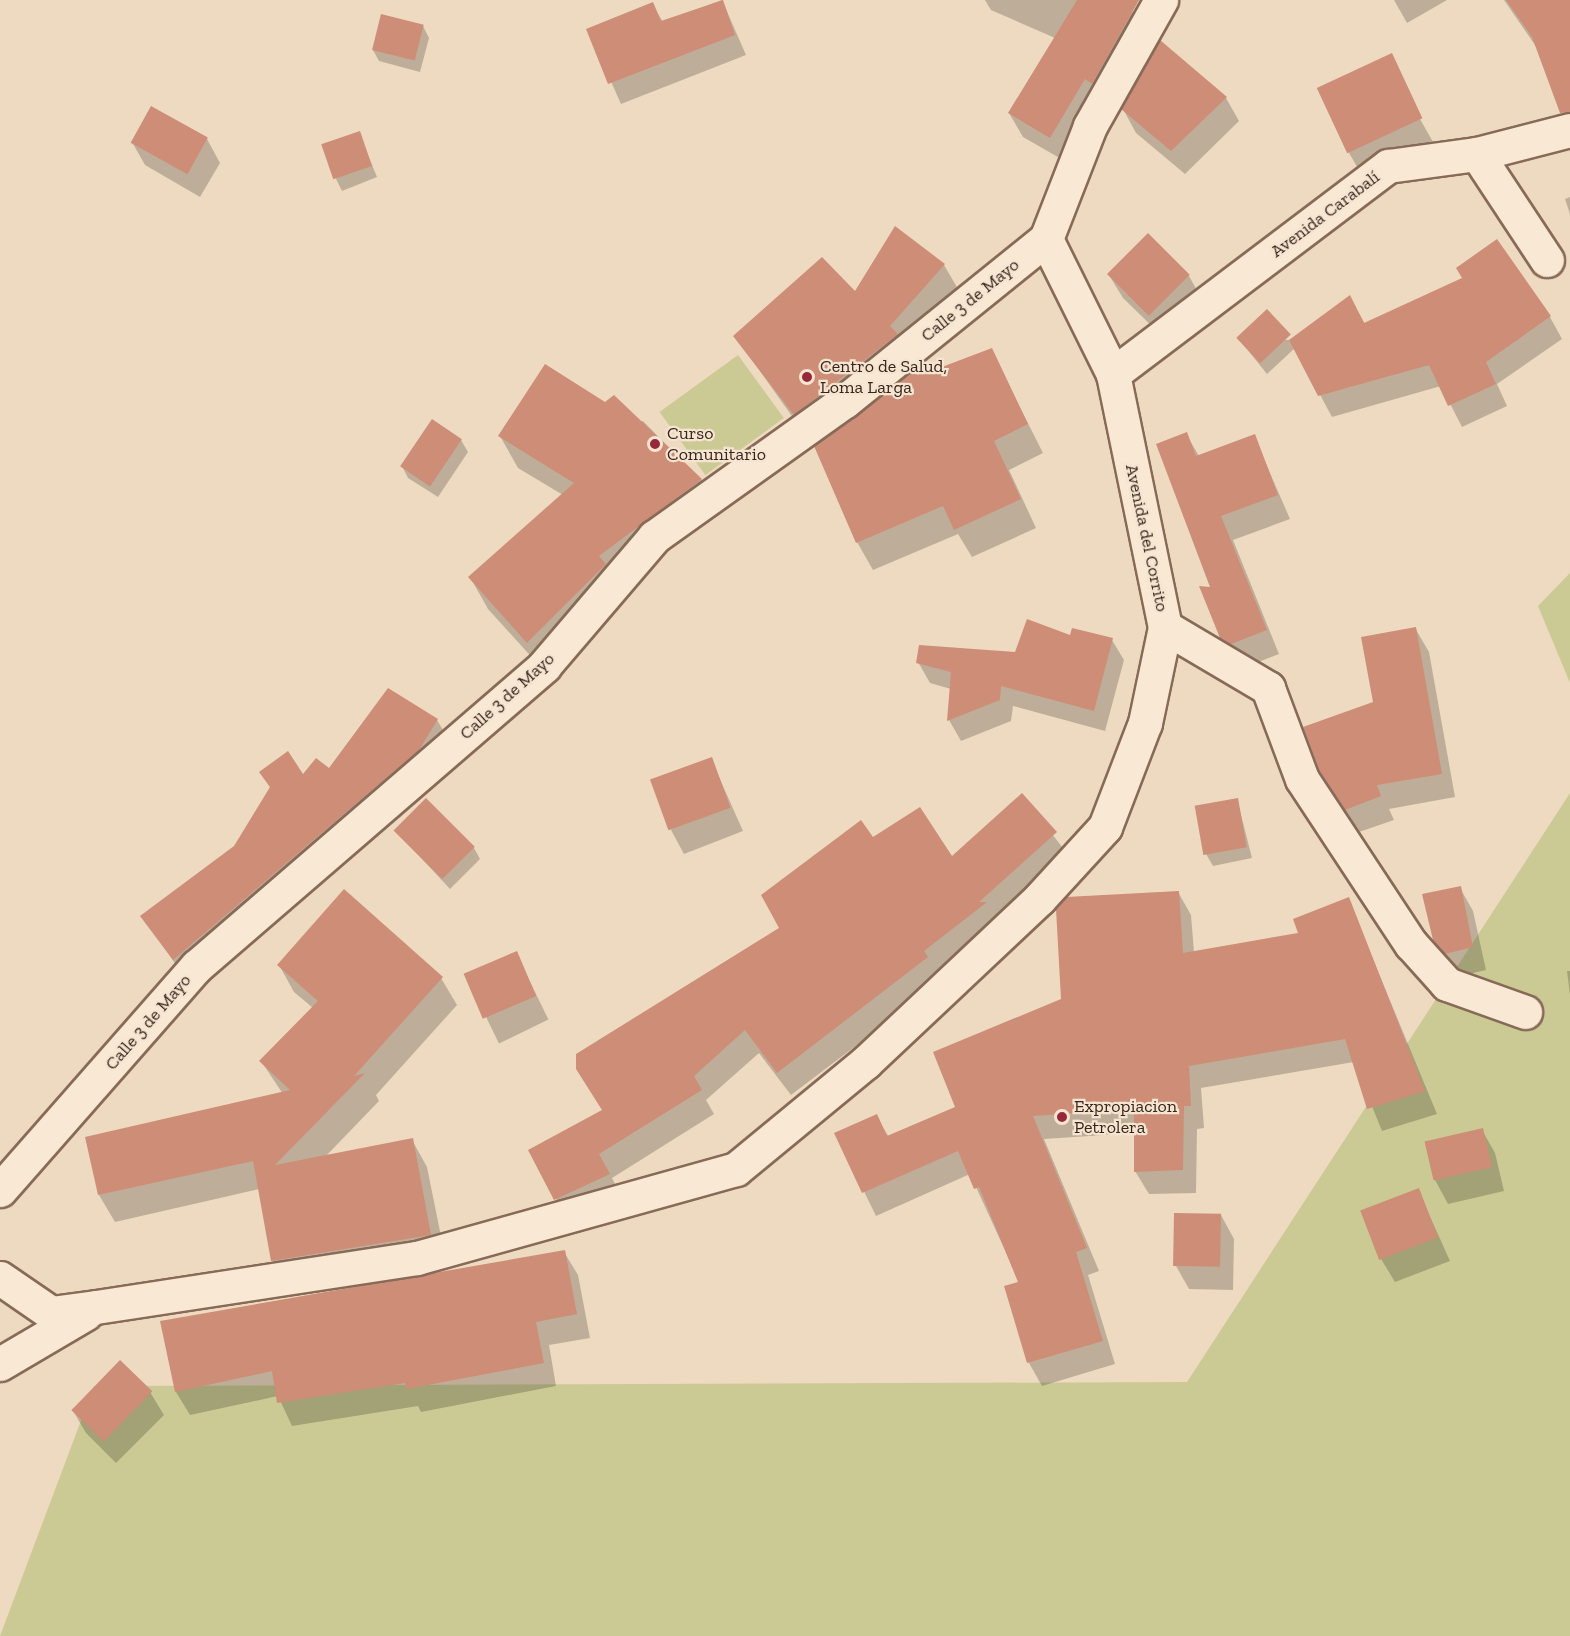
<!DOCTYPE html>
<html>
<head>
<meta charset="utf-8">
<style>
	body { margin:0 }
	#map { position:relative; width:1570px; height:1636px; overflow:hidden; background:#eedac0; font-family:"Zilla Slab",serif }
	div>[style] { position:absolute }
	.green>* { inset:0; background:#ccca94; transform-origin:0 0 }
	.shadow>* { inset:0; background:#0003; transform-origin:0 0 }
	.building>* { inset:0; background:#cd8d76; transform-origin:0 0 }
	.roads { filter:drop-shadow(2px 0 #876a58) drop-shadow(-2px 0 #876a58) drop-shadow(0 2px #876a58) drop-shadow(0 -2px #876a58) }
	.minor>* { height:33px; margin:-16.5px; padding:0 16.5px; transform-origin:16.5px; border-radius:16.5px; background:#f9e8d3 }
	.dots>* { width:16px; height:16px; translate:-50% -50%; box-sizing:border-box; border:3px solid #f5e5d0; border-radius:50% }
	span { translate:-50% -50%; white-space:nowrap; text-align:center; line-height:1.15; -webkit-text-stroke:4.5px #f5e5d0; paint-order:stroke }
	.street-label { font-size:18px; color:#37251d }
	.poi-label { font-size:18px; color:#37251d }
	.left { translate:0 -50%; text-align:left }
</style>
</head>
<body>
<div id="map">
	<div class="green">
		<div style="left:738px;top:355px;width:78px;height:97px;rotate:54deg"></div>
		<div style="clip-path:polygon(1570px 573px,1570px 683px,1538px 606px)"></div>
		<div style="clip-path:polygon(1570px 793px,1570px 1636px,0 1636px,94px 1386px,1187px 1382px)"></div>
	</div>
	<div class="shadow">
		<div style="clip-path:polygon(722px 0,746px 55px,621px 104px,588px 30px,652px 4px,663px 22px)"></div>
		<div style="clip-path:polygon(985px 0,1123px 0,1148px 32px,1063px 160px,1023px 137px,1009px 113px,1055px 38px,991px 10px)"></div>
		<div style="clip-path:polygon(1394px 0,1447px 0,1407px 23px)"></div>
		<div style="clip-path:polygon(1504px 0,1570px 0,1570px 114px,1537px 48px)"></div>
		<div style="clip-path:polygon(423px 26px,429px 38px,420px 72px,379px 61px,373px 50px)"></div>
		<div style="clip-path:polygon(1368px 66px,1420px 119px,1433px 142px,1363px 177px,1349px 153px)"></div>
		<div style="clip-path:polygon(1226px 98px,1239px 121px,1185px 174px,1136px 133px,1123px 109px)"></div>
		<div style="clip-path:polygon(359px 133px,377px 177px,342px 191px,336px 179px)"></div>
		<div style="clip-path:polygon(207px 139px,220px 163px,200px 197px,145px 165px,132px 142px)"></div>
		<div style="clip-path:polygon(1570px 197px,1570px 214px,1565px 199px)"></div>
		<div style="clip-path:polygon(944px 265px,961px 294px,811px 443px,735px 336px)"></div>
		<div style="clip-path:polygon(1109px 275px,1189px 276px,1202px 299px,1164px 338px,1123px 298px)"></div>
		<div style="clip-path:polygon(1350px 298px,1365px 324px,1550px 317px,1562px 339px,1497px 384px,1507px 406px,1462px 427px,1441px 386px,1332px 417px,1295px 348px,1267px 374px,1238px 338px,1292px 340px)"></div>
		<div style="clip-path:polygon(991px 350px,1043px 453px,1009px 470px,1036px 528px,972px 557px,958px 534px,873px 570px,857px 542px,933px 372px)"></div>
		<div style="clip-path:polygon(432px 421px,461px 440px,468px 452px,438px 497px,408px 478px,402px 466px)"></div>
		<div style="clip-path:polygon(643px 421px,701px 480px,719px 511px,618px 587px,546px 673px,488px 609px,470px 577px,563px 495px,518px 468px,500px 436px)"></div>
		<div style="clip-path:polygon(1186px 434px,1199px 456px,1254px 436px,1290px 519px,1233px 540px,1279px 654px,1245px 667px,1222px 637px)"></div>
		<div style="clip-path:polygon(1415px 628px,1429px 652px,1455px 797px,1389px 809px,1394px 820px,1359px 832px,1320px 770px,1374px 703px)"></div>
		<div style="clip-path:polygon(1071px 637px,1112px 640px,1124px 660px,1105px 731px,1013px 706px,1011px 721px,961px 741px,949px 720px,951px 689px,930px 683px,918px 662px,1016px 653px)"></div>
		<div style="clip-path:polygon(437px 720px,449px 740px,186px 979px,142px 916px,235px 847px,271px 789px,261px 772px,303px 777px,329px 771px)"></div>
		<div style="clip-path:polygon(711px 759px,743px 831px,684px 854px,671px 830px)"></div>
		<div style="clip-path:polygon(1022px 795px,1069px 856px,940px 982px,791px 1095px,759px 1053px,706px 1100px,714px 1114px,612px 1178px,622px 1198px,569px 1223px,530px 1150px,603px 1111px,873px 840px,952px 858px)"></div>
		<div style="clip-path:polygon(1237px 799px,1252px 858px,1213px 866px,1206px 854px)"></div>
		<div style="clip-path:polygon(397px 832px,474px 848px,480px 859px,450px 889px)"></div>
		<div style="clip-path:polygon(1460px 888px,1473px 911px,1486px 970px,1460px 976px,1434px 939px)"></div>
		<div style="clip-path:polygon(1178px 892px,1191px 915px,1194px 952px,1300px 934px,1348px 899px,1437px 1114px,1382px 1131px,1354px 1062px,1201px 1088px,1204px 1128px,1197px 1129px,1196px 1193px,1149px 1194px,1135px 1171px,1136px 1133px,1044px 1139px,1099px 1271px,1088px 1275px,1115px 1364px,1042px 1386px,1029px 1363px,1006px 1287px,1020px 1283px,970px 1174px,876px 1216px,836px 1134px,876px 1116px,889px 1137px,957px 1108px)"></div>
		<div style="left:516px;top:953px;width:74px;height:55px;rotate:64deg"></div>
		<div style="clip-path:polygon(279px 965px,441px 978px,457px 1005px,376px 1095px,379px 1101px,325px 1157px,412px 1140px,427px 1167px,446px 1261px,288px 1288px,273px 1261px,259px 1189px,115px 1222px,99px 1195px,283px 1094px,261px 1061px,313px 1008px,294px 992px)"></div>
		<div style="clip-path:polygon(1567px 971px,1570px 971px,1570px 995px)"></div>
		<div style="clip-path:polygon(1482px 1130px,1495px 1153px,1504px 1191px,1448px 1204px,1435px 1180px)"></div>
		<div style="clip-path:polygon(1418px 1190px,1450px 1261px,1395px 1282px,1381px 1259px)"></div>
		<div style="clip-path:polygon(1221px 1215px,1234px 1239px,1233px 1290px,1189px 1289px,1176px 1266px)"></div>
		<div style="clip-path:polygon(564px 1252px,578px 1275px,590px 1338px,549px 1345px,556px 1386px,421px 1412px,418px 1406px,292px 1426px,278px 1396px,190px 1415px,176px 1392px,162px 1323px)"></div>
		<div style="clip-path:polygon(150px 1392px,164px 1415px,116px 1463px,86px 1433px,72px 1409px)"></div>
	</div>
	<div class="building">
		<div style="clip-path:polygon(723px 0,735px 35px,608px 84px,586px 29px,653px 2px,661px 21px)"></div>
		<div style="clip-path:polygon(1077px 0,1139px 0,1092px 84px,1085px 79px,1050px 138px,1008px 113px)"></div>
		<div style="clip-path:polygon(1506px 0,1570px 0,1570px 112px,1560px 113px,1532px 37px)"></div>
		<div style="left:381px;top:14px;width:44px;height:37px;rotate:14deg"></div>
		<div style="clip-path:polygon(1160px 40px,1227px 97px,1171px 151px,1121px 109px)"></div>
		<div style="left:1392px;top:53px;width:72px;height:83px;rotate:65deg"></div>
		<div style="left:151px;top:106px;width:65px;height:42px;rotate:29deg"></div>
		<div style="left:360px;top:131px;width:37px;height:41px;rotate:71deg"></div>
		<div style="clip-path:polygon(895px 226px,945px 264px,890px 326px,898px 334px,794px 415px,733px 336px,822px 257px,855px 291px)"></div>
		<div style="left:1148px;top:233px;width:59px;height:58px;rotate:45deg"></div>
		<div style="clip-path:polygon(1497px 239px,1551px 316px,1486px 362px,1496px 384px,1448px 406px,1429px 365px,1318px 396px,1289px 340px,1350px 295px,1364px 323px,1462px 278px,1456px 268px)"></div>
		<div style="left:1267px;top:309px;width:35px;height:42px;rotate:47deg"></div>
		<div style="clip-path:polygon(992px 348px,1028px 424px,994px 441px,1021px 499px,954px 530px,943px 506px,856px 543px,814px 446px,925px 361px,934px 370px)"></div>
		<div style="clip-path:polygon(545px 364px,605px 402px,614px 395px,702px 479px,599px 556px,606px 564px,527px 643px,468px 577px,574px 483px,498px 436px)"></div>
		<div style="left:432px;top:419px;width:36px;height:57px;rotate:34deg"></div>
		<div style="clip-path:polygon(1187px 432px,1196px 456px,1255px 434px,1278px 495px,1221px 516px,1267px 630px,1231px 644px,1220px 638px,1199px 586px,1210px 587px,1156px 444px)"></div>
		<div style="clip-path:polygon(1027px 619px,1070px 635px,1072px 628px,1113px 638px,1094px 711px,1001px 686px,1000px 700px,947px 721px,951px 672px,916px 663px,919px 645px,1015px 652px)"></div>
		<div style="clip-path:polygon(1416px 627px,1442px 774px,1377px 785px,1381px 796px,1345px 810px,1319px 770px,1303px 727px,1373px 702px,1361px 637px)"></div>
		<div style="clip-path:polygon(388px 688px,438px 719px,419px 750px,173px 960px,140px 916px,234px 846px,270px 787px,259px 772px,288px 751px,303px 774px,316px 758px,329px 768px)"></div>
		<div style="left:712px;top:757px;width:54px;height:66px;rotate:70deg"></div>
		<div style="clip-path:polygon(1022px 793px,1057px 832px,979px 902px,987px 902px,924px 951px,928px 957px,777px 1073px,745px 1030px,694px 1076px,702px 1090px,599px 1154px,610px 1174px,554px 1200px,528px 1150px,602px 1110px,576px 1069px,576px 1054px,779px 928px,761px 895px,861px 820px,873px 837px,920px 807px,952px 856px)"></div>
		<div style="left:426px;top:798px;width:69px;height:46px;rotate:45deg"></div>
		<div style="left:1238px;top:798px;width:50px;height:44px;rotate:80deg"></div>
		<div style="clip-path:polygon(1461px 886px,1473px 947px,1445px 954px,1433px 940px,1422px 894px)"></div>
		<div style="clip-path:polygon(344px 889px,443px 977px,354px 1076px,365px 1073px,275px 1165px,413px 1138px,431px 1235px,271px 1261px,253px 1161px,98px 1195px,85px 1137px,290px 1090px,259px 1061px,318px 1001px,277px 965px)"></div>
		<div style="clip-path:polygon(1179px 891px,1183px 953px,1298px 933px,1293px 919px,1349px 897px,1425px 1091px,1367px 1109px,1345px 1039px,1189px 1066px,1191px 1106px,1184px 1106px,1183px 1170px,1134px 1172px,1134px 1109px,1033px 1116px,1087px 1248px,1076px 1252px,1103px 1341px,1027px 1363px,1004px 1286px,1018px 1282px,979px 1187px,974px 1189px,958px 1151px,862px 1193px,834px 1133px,877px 1114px,887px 1136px,955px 1107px,933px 1052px,1061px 999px,1056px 909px,1066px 897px)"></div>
		<div style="left:517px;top:951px;width:49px;height:58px;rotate:67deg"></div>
		<div style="left:1483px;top:1128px;width:40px;height:60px;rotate:77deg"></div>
		<div style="left:1419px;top:1188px;width:53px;height:63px;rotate:69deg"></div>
		<div style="left:1174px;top:1213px;width:47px;height:53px;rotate:1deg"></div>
		<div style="clip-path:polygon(565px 1250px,577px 1314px,536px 1322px,544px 1363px,406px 1389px,405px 1383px,277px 1403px,272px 1371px,175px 1392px,160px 1321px)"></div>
		<div style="left:120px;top:1360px;width:45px;height:70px;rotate:44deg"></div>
	</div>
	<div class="roads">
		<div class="minor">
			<div style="left:1477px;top:154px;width:127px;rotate:56.6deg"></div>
			<div style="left:1046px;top:239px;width:151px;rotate:63.6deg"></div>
			<div style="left:1113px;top:374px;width:258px;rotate:78.4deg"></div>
			<div style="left:1165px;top:627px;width:120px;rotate:30.6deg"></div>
			<div style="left:1268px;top:688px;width:97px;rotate:69.5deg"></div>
			<div style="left:1302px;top:779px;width:198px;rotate:56.6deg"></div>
			<div style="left:1411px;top:944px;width:54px;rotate:48deg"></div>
			<div style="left:1447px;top:984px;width:83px;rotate:19.7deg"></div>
			<div style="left:1046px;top:239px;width:121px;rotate:-68.7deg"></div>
			<div style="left:1090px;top:126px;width:145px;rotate:-60.6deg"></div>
			<div style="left:1113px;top:374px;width:345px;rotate:-37.1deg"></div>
			<div style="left:1388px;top:166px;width:90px;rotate:-7.7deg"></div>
			<div style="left:1477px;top:154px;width:96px;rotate:-14.5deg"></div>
			<div style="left:0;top:1190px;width:298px;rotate:-48.7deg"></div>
			<div style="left:197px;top:966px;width:459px;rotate:-40.8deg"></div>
			<div style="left:544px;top:666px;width:170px;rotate:-49.5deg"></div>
			<div style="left:654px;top:537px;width:234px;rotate:-35.5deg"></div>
			<div style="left:845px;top:401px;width:258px;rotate:-38.9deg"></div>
			<div style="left:0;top:1278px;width:62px;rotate:34.5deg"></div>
			<div style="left:51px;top:1313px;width:45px;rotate:-7.6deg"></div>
			<div style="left:96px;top:1307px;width:325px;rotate:-8.7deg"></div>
			<div style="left:417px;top:1258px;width:331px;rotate:-15.6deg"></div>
			<div style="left:736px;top:1169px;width:168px;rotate:-39.5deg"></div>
			<div style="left:866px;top:1062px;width:238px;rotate:-43.3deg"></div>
			<div style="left:1039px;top:899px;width:98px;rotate:-47.5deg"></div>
			<div style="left:1105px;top:827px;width:111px;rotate:-69deg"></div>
			<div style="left:1145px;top:723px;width:98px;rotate:-78.2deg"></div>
			<div style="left:0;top:1364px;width:99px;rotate:-30.5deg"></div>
		</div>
	</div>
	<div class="dots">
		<div style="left:807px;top:377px;background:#962839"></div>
		<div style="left:655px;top:444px;background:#962839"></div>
		<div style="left:1062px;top:1117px;background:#962839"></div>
	</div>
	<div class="street-label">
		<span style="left:1325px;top:214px;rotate:-37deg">Avenida Carabalí</span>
		<span style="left:970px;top:300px;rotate:-39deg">Calle 3 de Mayo</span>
		<span style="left:1147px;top:538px;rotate:78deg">Avenida del Corrito</span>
		<span style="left:507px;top:696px;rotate:-42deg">Calle 3 de Mayo</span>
		<span style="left:148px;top:1022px;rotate:-49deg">Calle 3 de Mayo</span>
	</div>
	<div class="poi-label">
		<span class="left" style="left:820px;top:377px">Centro de Salud,<br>Loma Larga</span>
		<span class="left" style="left:667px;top:444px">Curso<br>Comunitario</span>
		<span class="left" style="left:1074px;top:1117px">Expropiacion<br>Petrolera</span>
	</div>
</div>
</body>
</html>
